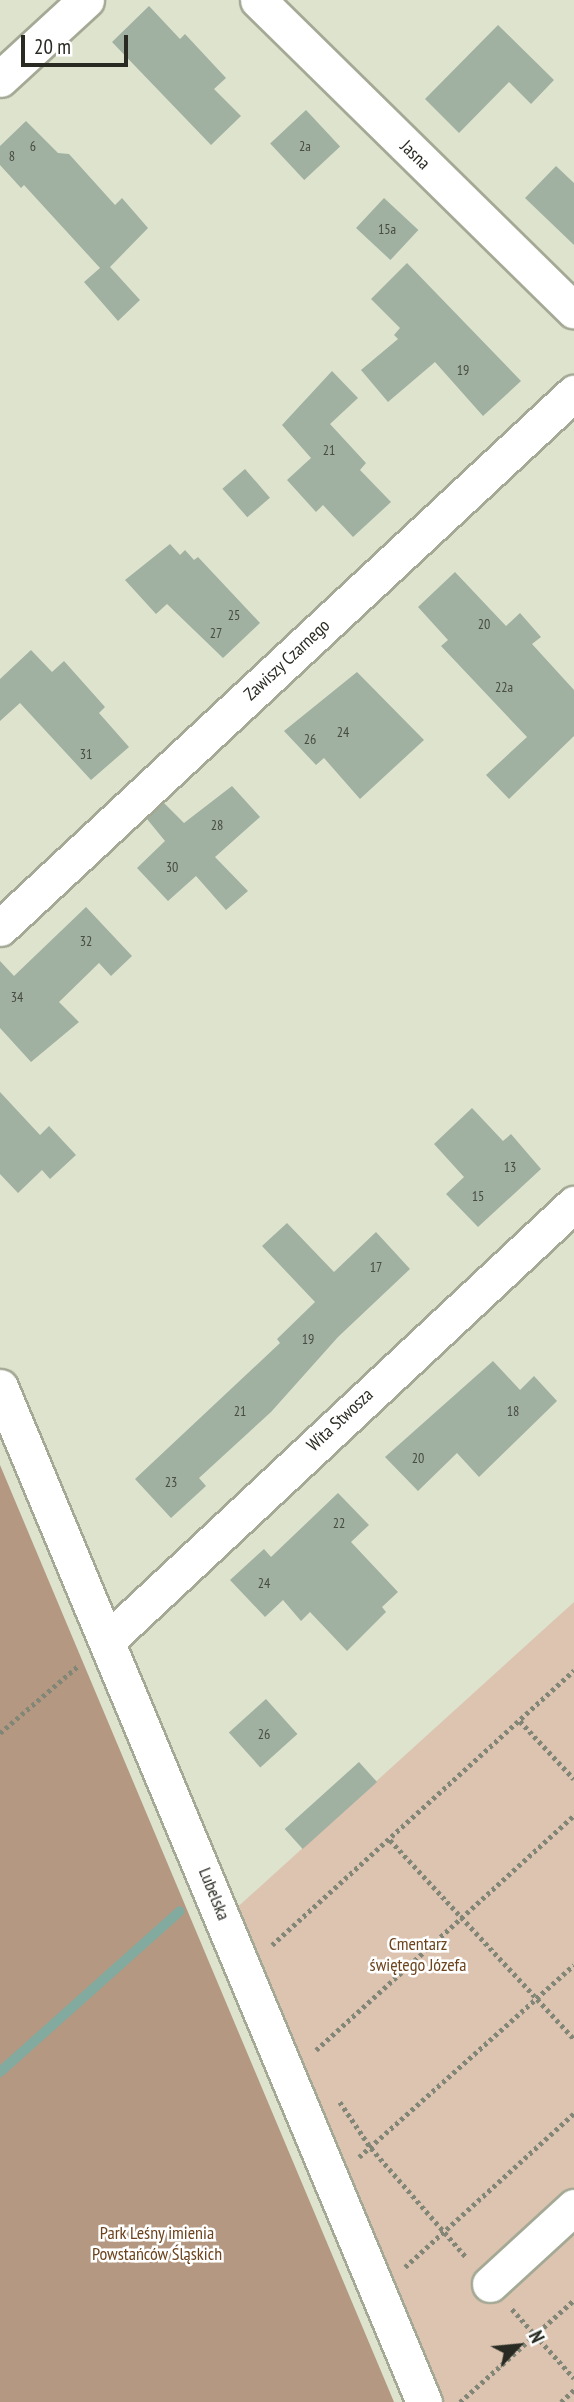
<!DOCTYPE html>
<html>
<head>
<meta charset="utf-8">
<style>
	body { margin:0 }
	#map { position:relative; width:574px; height:2402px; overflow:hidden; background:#dee3ce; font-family:"PT Sans Narrow",sans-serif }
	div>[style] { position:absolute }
	.green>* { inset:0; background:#dcc4b0 }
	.forest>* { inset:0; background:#b49881 }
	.stream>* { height:10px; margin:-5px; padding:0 5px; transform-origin:5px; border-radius:5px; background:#82aa9f }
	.building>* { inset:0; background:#a0b0a1; transform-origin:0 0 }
	.path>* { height:4.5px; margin-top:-2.25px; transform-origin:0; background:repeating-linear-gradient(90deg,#828677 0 3.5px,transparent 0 7px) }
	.roads { filter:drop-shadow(2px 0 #a4a995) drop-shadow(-2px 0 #a4a995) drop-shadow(0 2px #a4a995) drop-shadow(0 -2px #a4a995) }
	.minor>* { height:35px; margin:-17.5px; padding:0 17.5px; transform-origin:17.5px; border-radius:17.5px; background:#fff }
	span { translate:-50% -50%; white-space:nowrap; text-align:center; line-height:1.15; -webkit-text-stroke:5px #fff; paint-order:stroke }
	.number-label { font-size:14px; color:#474c42 }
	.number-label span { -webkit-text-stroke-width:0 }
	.street-label { font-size:18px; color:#292b23 }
	.park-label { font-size:18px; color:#6b431c }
	.north { position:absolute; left:483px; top:2311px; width:70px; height:70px; -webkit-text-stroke:5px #fff; paint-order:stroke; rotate:64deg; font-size:19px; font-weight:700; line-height:28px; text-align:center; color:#292b23 }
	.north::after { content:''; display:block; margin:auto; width:24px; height:32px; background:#292b23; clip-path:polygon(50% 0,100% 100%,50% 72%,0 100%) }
	.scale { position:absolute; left:21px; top:35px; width:107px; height:32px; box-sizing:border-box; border:4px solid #292b23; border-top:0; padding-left:9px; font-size:21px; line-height:24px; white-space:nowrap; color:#292b23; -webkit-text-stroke:5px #fff; paint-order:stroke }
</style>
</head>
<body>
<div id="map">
	<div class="green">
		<div style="clip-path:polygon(574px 1602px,574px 2402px,442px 2402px,231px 1913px)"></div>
	</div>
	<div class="forest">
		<div style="clip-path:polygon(0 1465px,394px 2402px,0 2402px)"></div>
	</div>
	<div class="stream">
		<div style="left:0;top:2072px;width:241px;rotate:-41.8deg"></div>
	</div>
	<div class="building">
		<div style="clip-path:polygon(149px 6px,180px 39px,185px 34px,226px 78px,214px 89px,241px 116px,211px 145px,112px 42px)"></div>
		<div style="clip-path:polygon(498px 25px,554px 80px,531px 104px,509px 82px,459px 133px,425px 99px)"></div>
		<div style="left:306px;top:110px;width:50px;height:49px;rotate:47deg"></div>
		<div style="clip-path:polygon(26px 121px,58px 153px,69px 154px,115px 205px,122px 198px,148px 228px,110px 267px,140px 300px,118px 321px,84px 282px,100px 268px,24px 185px,21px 188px,0 165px,0 146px)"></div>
		<div style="clip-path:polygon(556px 166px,574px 183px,574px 245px,525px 198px)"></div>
		<div style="left:384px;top:198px;width:47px;height:41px;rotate:43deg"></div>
		<div style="clip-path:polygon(407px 263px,521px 381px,483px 416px,435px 362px,388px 402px,361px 370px,398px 339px,394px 335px,400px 328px,371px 299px)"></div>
		<div style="clip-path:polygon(332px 371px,358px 398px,330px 424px,366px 463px,360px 470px,391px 502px,353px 537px,323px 505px,316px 512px,287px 480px,311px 458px,282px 425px)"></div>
		<div style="left:245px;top:469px;width:38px;height:30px;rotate:49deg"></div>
		<div style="clip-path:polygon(170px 544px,180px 555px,185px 550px,194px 560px,198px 557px,260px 623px,223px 658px,167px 604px,156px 614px,125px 580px)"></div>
		<div style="clip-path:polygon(455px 572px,506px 626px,520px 613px,541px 637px,532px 644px,574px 690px,574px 736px,509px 799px,486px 775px,527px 737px,441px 646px,448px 640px,418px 607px)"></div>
		<div style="clip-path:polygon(31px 650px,52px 672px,64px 661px,105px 707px,99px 713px,129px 747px,91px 780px,20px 703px,0 721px,0 679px)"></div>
		<div style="clip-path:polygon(357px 672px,424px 740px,360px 799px,324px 758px,316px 765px,284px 731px)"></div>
		<div style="clip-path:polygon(232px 786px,260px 817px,215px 857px,248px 891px,226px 910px,196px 876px,168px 901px,137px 868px,165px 841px,147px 819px,164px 803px,184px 823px)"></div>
		<div style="clip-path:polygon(86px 907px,132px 956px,111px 976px,99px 963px,59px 1002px,79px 1022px,31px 1062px,0 1028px,0 961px,14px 976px)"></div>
		<div style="clip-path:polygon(0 1092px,40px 1135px,49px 1126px,76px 1155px,50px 1179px,42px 1170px,18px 1193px,0 1174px)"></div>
		<div style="clip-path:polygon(472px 1108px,503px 1141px,511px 1134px,541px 1169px,478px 1227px,446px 1194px,464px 1177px,434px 1144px)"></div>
		<div style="clip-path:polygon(287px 1223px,334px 1272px,376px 1232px,410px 1269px,338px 1337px,271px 1412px,199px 1478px,206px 1486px,171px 1518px,135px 1479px,280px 1343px,277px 1339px,315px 1302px,262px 1246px)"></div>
		<div style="clip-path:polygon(493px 1361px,520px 1390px,534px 1376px,557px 1401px,479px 1477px,457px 1453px,418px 1491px,385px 1457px)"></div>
		<div style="clip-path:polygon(338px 1493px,369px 1525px,351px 1542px,398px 1592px,382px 1607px,386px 1612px,347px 1651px,310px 1612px,301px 1621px,283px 1600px,265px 1617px,230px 1580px,264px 1549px,271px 1557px)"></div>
		<div style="left:266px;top:1699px;width:47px;height:50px;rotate:48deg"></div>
		<div style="left:359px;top:1762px;width:27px;height:100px;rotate:48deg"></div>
	</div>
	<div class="path">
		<div style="left:520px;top:1721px;width:79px;rotate:47deg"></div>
		<div style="left:0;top:1733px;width:104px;rotate:-40.7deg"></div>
		<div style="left:390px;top:1840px;width:271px;rotate:47.2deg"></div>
		<div style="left:272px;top:1945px;width:408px;rotate:-42.3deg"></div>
		<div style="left:316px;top:2050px;width:349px;rotate:-42.3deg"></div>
		<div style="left:340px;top:2102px;width:55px;rotate:56deg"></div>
		<div style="left:371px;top:2148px;width:146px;rotate:48.9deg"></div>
		<div style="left:359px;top:2157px;width:288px;rotate:-41.8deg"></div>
		<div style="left:405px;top:2267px;width:229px;rotate:-42.3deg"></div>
		<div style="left:512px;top:2309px;width:93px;rotate:48.1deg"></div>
		<div style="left:460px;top:2402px;width:153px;rotate:-41.8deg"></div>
		<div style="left:561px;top:2402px;width:18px;rotate:-43deg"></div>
	</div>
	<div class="roads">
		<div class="minor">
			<div style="left:258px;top:0;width:443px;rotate:44.5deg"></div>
			<div style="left:0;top:79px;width:117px;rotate:-42.6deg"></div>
			<div style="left:0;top:928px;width:785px;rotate:-42.99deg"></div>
			<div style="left:0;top:1387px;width:1100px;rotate:67.33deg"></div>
			<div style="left:109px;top:1639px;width:637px;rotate:-43.09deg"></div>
			<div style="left:490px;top:2284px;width:114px;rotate:-42.5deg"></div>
		</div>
	</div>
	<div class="number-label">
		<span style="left:33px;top:146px">6</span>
		<span style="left:305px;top:146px">2a</span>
		<span style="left:12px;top:156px">8</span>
		<span style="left:387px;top:229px">15a</span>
		<span style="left:463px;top:370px">19</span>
		<span style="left:329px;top:450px">21</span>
		<span style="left:234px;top:615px">25</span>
		<span style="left:484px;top:624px">20</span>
		<span style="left:216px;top:633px">27</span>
		<span style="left:504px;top:687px">22a</span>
		<span style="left:343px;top:732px">24</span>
		<span style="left:310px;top:739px">26</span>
		<span style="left:86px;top:754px">31</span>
		<span style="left:217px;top:825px">28</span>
		<span style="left:172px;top:867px">30</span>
		<span style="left:86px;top:941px">32</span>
		<span style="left:17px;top:997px">34</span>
		<span style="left:510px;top:1167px">13</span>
		<span style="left:478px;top:1196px">15</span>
		<span style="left:376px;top:1267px">17</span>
		<span style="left:308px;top:1339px">19</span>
		<span style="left:240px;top:1411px">21</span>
		<span style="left:513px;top:1411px">18</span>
		<span style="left:418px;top:1458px">20</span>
		<span style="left:171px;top:1482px">23</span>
		<span style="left:339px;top:1523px">22</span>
		<span style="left:264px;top:1583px">24</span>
		<span style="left:264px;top:1734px">26</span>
	</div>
	<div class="street-label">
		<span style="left:415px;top:155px;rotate:44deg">Jasna</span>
		<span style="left:287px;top:660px;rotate:-43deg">Zawiszy Czarnego</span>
		<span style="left:340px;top:1420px;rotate:-43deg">Wita Stwosza</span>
		<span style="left:214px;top:1894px;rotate:68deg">Lubelska</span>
	</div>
	<div class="park-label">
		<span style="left:418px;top:1955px">Cmentarz<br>świętego Józefa</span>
		<span style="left:157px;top:2244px">Park Leśny imienia<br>Powstańców Śląskich</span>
	</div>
	<div class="north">N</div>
	<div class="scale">20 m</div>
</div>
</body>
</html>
